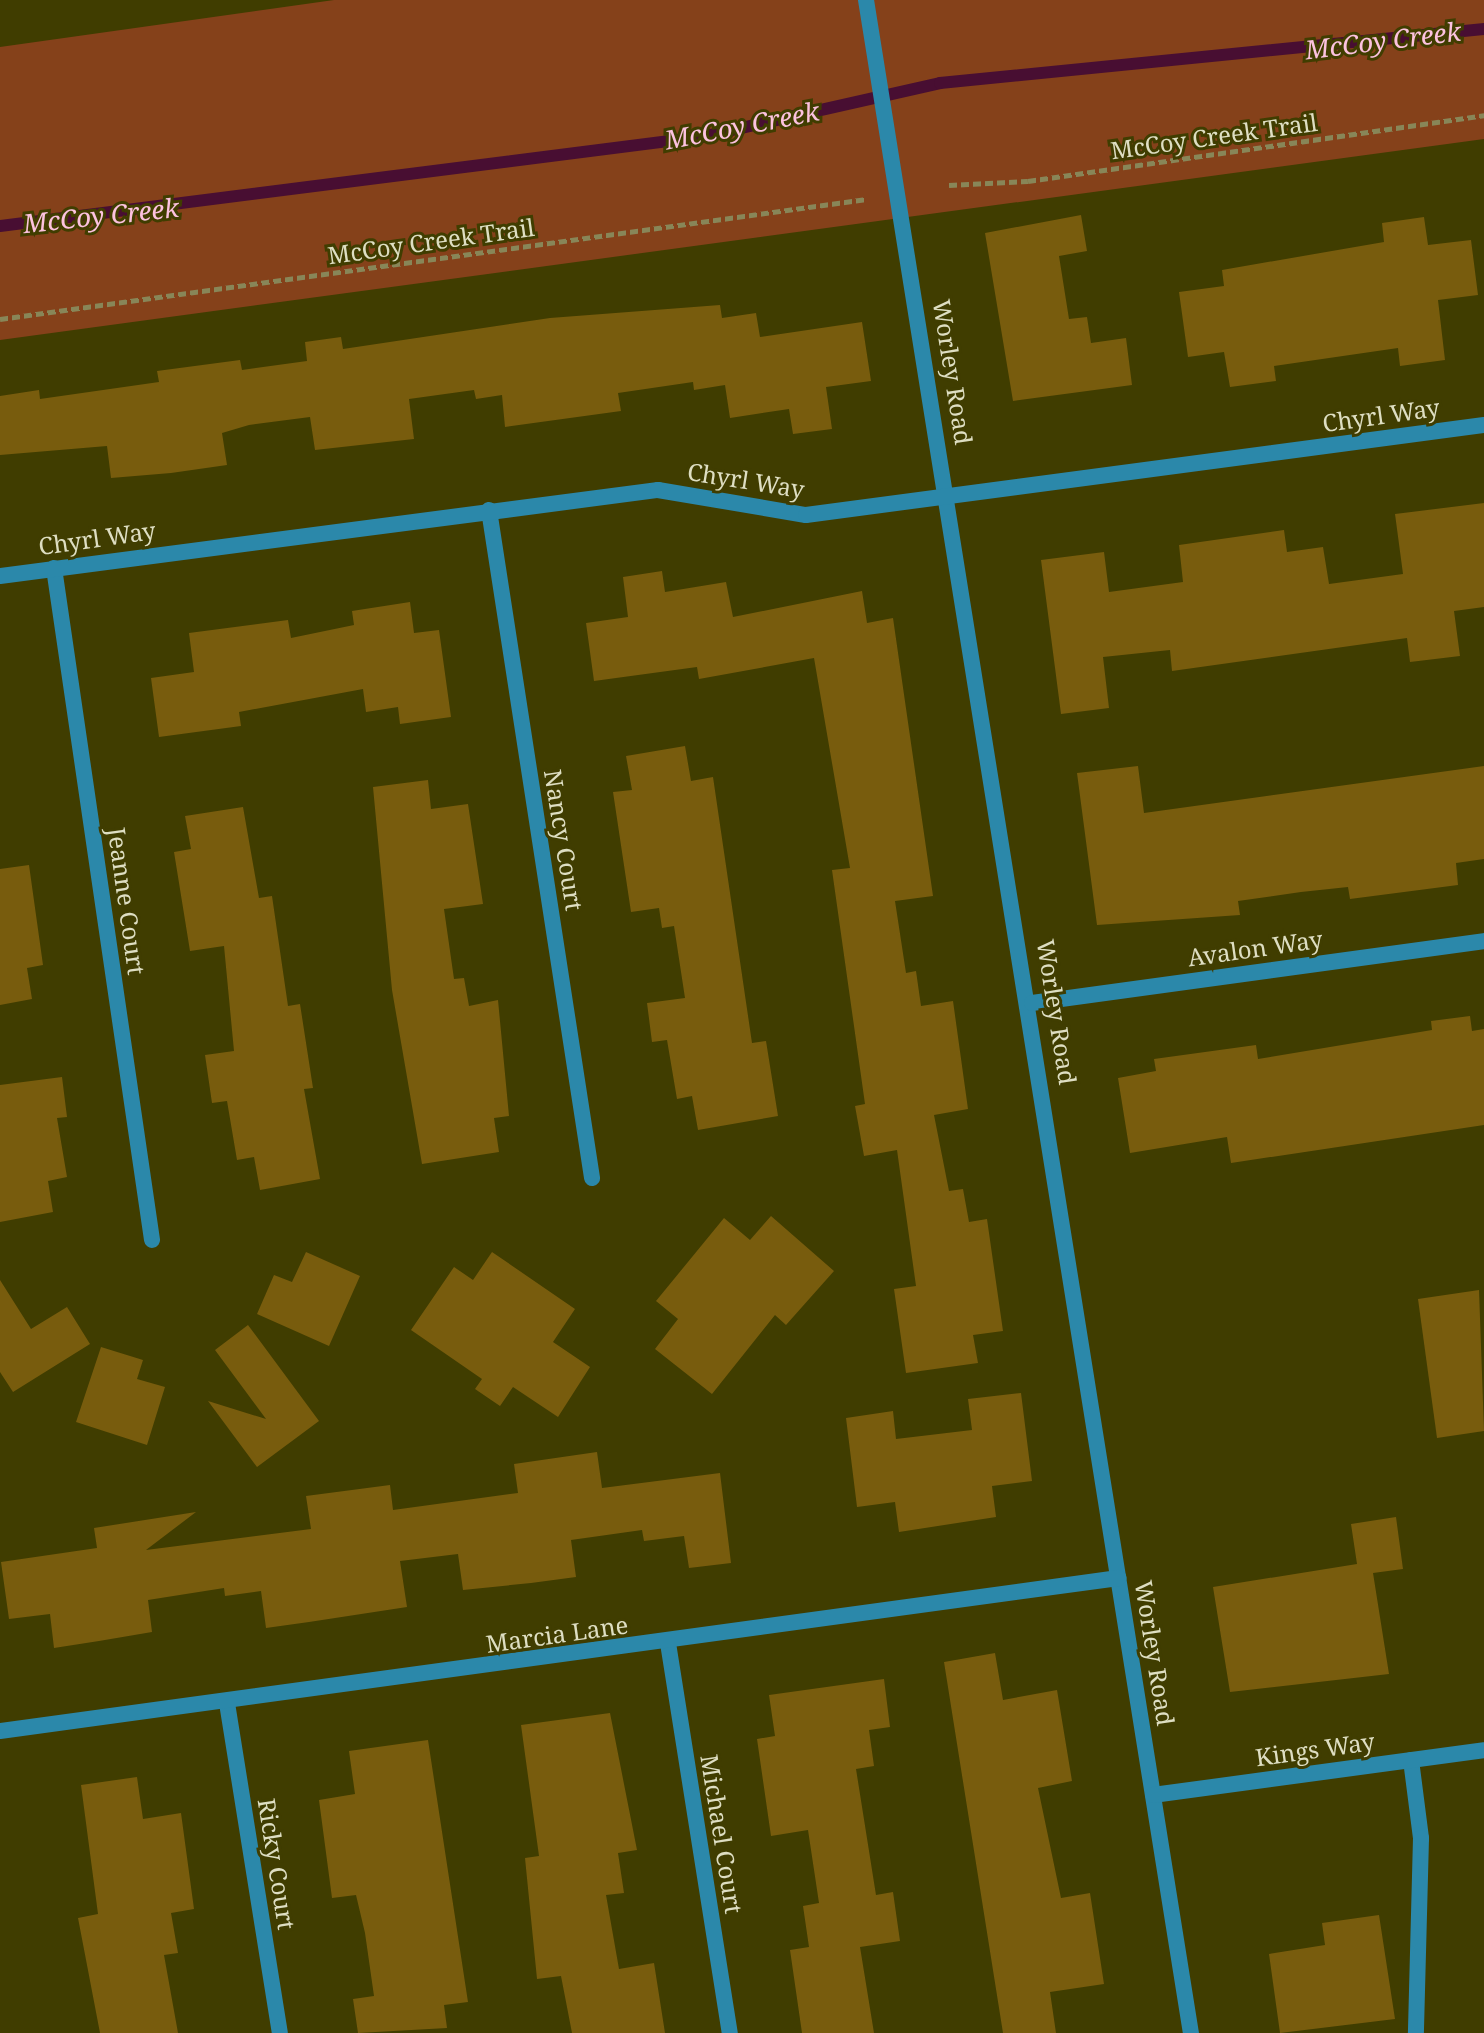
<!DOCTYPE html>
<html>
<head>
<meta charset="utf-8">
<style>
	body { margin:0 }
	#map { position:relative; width:1484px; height:2033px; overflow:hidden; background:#403d00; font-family:"Noto Serif",serif }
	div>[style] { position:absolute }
	.green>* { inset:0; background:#85411a }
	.stream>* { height:12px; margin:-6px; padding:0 6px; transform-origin:6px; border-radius:6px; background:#480e32 }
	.building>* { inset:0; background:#785c0d }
	.path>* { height:5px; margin-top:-2.5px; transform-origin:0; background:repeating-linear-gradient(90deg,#888658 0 8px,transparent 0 12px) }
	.lane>* { height:16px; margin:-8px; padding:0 8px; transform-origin:8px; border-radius:8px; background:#2b88aa }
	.street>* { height:16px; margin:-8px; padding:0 8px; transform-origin:8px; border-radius:8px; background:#2b88aa }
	span { translate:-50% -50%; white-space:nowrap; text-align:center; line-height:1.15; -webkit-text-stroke:6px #403d00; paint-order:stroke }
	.street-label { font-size:24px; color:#dedec2 }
	.water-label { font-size:26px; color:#fcc2df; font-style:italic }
</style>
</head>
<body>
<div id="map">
	<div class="green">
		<div style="clip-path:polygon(334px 0,1484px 0,1484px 139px,0 340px,0 47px)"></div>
	</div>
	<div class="stream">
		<div style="left:0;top:226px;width:707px;rotate:-7.24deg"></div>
		<div style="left:701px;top:137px;width:245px;rotate:-12.7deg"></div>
		<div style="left:940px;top:83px;width:547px;rotate:-5.67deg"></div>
	</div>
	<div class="building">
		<div style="clip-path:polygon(1081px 215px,1087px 251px,1059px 256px,1069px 319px,1087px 317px,1091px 343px,1126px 338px,1132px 385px,1013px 401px,985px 233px)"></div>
		<div style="clip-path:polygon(1424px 217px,1428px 245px,1471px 240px,1478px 295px,1438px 300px,1445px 360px,1400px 366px,1398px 348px,1274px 366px,1276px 381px,1230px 387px,1224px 352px,1188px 357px,1179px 292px,1224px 286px,1222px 270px,1384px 242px,1382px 223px)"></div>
		<div style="clip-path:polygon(720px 305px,722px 318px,756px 313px,760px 337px,862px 322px,871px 381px,826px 387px,832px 429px,793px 434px,789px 409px,730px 418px,725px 385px,694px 390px,693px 382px,618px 393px,621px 411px,505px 427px,502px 395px,476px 399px,474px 390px,409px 399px,414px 439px,315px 450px,310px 417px,249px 425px,222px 433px,227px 465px,171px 473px,111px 478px,107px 446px,0 455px,0 396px,39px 390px,40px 399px,159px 382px,157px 371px,240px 360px,242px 370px,307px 361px,305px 342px,341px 337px,343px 349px,550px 318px)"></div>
		<div style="clip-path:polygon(1484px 503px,1484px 607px,1454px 611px,1460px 656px,1410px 662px,1407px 638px,1172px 671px,1170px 650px,1103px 657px,1109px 708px,1061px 714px,1041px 560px,1104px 552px,1109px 592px,1183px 582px,1179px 545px,1284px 530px,1287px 552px,1323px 547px,1329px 584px,1403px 574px,1395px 514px)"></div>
		<div style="clip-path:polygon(662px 571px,665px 592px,726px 582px,733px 617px,862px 591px,867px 623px,893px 618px,933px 896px,895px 901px,906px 973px,916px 971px,921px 1006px,953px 1001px,968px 1109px,934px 1115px,949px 1191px,963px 1189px,969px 1222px,987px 1219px,1003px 1331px,973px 1335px,978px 1363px,906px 1373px,894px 1289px,916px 1286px,897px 1150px,864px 1156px,855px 1106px,865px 1104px,832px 870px,850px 868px,814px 658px,699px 679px,697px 667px,594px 681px,586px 623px,628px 617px,623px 577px)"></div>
		<div style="clip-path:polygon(410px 602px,414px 633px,439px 630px,451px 717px,400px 724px,398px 707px,366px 712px,363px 689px,239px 712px,241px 726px,159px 737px,151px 678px,194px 672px,189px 633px,288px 620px,291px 638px,354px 625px,352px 611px)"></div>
		<div style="clip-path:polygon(685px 746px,691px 781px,713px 777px,752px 1043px,766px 1041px,778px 1116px,698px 1130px,692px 1096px,677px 1099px,667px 1040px,652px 1042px,647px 1003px,685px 998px,674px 926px,662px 928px,659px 908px,631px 912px,613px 792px,632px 790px,626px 756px)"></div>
		<div style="clip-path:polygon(1138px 766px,1144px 813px,1484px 766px,1484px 859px,1456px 863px,1458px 885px,1350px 899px,1348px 887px,1301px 892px,1238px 901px,1240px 915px,1097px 925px,1077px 773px)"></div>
		<div style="clip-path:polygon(428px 780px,431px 809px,468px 804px,483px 904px,444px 909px,454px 979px,464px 978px,469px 1006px,498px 1000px,509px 1116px,494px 1118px,499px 1152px,422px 1164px,392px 990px,373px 787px)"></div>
		<div style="clip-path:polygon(243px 807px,259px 898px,272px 896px,288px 1006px,300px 1004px,313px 1088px,304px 1089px,320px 1179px,260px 1190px,254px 1157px,237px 1160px,227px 1101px,212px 1103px,205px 1055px,234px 1051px,224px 946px,190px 951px,174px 852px,191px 849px,185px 816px)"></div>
		<div style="clip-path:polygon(29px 865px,43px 965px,27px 968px,32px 999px,0 1005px,0 869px)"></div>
		<div style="clip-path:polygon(1470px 1016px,1472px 1031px,1484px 1029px,1484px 1125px,1231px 1163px,1227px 1137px,1130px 1153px,1118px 1078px,1156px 1071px,1154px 1059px,1256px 1045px,1258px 1059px,1432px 1030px,1431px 1021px)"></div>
		<div style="clip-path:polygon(62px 1077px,67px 1117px,57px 1118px,67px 1177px,48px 1181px,53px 1212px,0 1222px,0 1085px)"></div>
		<div style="clip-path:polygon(771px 1216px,834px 1271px,786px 1325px,775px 1315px,712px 1394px,655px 1349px,678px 1319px,656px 1301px,724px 1218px,750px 1240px)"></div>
		<div style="clip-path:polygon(306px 1252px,360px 1276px,329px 1346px,257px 1314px,274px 1275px,292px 1282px)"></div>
		<div style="clip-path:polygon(492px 1252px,575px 1309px,553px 1342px,590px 1367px,558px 1417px,513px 1387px,500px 1406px,475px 1389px,482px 1379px,411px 1330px,454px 1267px,473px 1280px)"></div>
		<div style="clip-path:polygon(0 1280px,31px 1329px,67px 1307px,90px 1344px,13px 1392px,0 1372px)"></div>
		<div style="clip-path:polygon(1479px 1290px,1484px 1431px,1437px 1438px,1418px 1299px)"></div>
		<div style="clip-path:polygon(248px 1325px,319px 1421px,257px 1467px,208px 1401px,266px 1419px,215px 1350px)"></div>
		<div style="clip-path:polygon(101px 1347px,143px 1360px,137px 1379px,165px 1387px,147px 1445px,76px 1422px)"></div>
		<div style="clip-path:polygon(1021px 1393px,1032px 1481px,992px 1486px,996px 1517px,899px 1532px,895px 1502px,857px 1507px,846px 1418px,893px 1411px,896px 1439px,972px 1430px,968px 1399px)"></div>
		<div style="clip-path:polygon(597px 1452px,602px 1488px,720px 1473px,731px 1563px,689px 1568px,684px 1536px,644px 1541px,642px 1530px,571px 1540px,576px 1577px,531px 1583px,463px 1590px,458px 1554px,400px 1561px,407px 1607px,309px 1622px,266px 1628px,261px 1591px,225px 1596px,224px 1588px,148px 1600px,152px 1632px,99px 1641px,54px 1648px,50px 1614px,9px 1619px,1px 1562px,97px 1548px,94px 1528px,196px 1512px,146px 1550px,311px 1529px,306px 1496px,390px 1485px,393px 1510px,518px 1493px,514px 1464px)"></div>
		<div style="clip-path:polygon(1396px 1517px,1403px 1569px,1373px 1573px,1389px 1674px,1230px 1692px,1213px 1587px,1357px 1564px,1351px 1524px)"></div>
		<div style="clip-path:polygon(995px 1653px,1003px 1700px,1057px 1690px,1072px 1781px,1038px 1788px,1061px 1898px,1090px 1893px,1104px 1984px,1050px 1992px,1056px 2033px,1003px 2033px,944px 1662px)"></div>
		<div style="clip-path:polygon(884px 1679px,890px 1727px,869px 1730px,874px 1766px,856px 1769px,876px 1895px,893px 1892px,900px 1941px,860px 1947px,874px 2033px,802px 2033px,790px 1950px,809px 1947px,803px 1906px,819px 1903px,808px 1830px,771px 1836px,757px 1739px,775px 1736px,769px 1695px)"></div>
		<div style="clip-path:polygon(610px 1713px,637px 1850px,618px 1853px,624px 1893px,606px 1895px,619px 1969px,654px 1963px,665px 2033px,572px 2033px,561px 1976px,537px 1979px,525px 1858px,539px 1856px,521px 1725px)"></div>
		<div style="clip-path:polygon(428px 1740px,468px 2002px,444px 2005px,447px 2028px,358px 2033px,353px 1999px,374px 1996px,365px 1933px,356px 1895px,332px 1898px,319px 1800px,355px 1794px,349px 1751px)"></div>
		<div style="clip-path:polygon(137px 1777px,143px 1819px,181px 1813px,194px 1909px,171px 1913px,178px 1953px,164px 1955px,178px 2033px,100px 2033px,78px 1918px,98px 1914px,81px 1785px)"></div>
		<div style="clip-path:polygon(1379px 1915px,1395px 2019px,1280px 2033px,1269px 1954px,1325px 1945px,1322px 1923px)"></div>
	</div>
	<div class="path">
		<div style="left:949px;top:185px;width:79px;rotate:-2.9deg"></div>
		<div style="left:1028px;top:181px;width:461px;rotate:-8.2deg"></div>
		<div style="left:0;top:319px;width:875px;rotate:-7.88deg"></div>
	</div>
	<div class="lane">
		<div style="left:1411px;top:1760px;width:79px;rotate:82.7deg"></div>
		<div style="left:1421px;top:1838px;width:195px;rotate:91.5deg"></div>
	</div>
	<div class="street">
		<div style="left:866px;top:0;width:2059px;rotate:80.92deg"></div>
		<div style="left:489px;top:510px;width:676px;rotate:81.23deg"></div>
		<div style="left:54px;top:568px;width:679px;rotate:81.7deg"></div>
		<div style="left:0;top:576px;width:664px;rotate:-7.45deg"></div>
		<div style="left:658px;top:490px;width:150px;rotate:9.6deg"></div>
		<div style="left:806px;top:515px;width:684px;rotate:-7.56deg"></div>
		<div style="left:1032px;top:1003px;width:456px;rotate:-7.8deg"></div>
		<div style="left:668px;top:1643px;width:395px;rotate:81deg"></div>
		<div style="left:227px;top:1703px;width:334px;rotate:80.9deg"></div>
		<div style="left:0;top:1731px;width:1129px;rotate:-7.79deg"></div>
		<div style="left:1153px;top:1795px;width:334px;rotate:-7.7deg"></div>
	</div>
	<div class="street-label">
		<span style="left:1214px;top:136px;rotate:-8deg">McCoy Creek Trail</span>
		<span style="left:431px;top:241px;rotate:-8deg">McCoy Creek Trail</span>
		<span style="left:953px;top:372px;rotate:81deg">Worley Road</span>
		<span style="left:1381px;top:415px;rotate:-8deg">Chyrl Way</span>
		<span style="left:746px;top:480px;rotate:9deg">Chyrl Way</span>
		<span style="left:97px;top:538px;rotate:-8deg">Chyrl Way</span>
		<span style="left:564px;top:840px;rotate:81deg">Nancy Court</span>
		<span style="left:127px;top:901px;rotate:82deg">Jeanne Court</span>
		<span style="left:1255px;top:948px;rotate:-8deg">Avalon Way</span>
		<span style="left:1057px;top:1012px;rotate:81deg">Worley Road</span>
		<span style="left:557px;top:1634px;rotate:-8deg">Marcia Lane</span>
		<span style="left:1155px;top:1653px;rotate:81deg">Worley Road</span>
		<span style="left:1315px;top:1749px;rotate:-8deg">Kings Way</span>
		<span style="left:722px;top:1834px;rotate:81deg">Michael Court</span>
		<span style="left:277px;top:1864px;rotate:81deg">Ricky Court</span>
	</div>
	<div class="water-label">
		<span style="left:1383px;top:41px;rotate:-7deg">McCoy Creek</span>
		<span style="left:742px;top:126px;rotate:-11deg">McCoy Creek</span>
		<span style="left:101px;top:216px;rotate:-6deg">McCoy Creek</span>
	</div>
</div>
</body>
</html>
